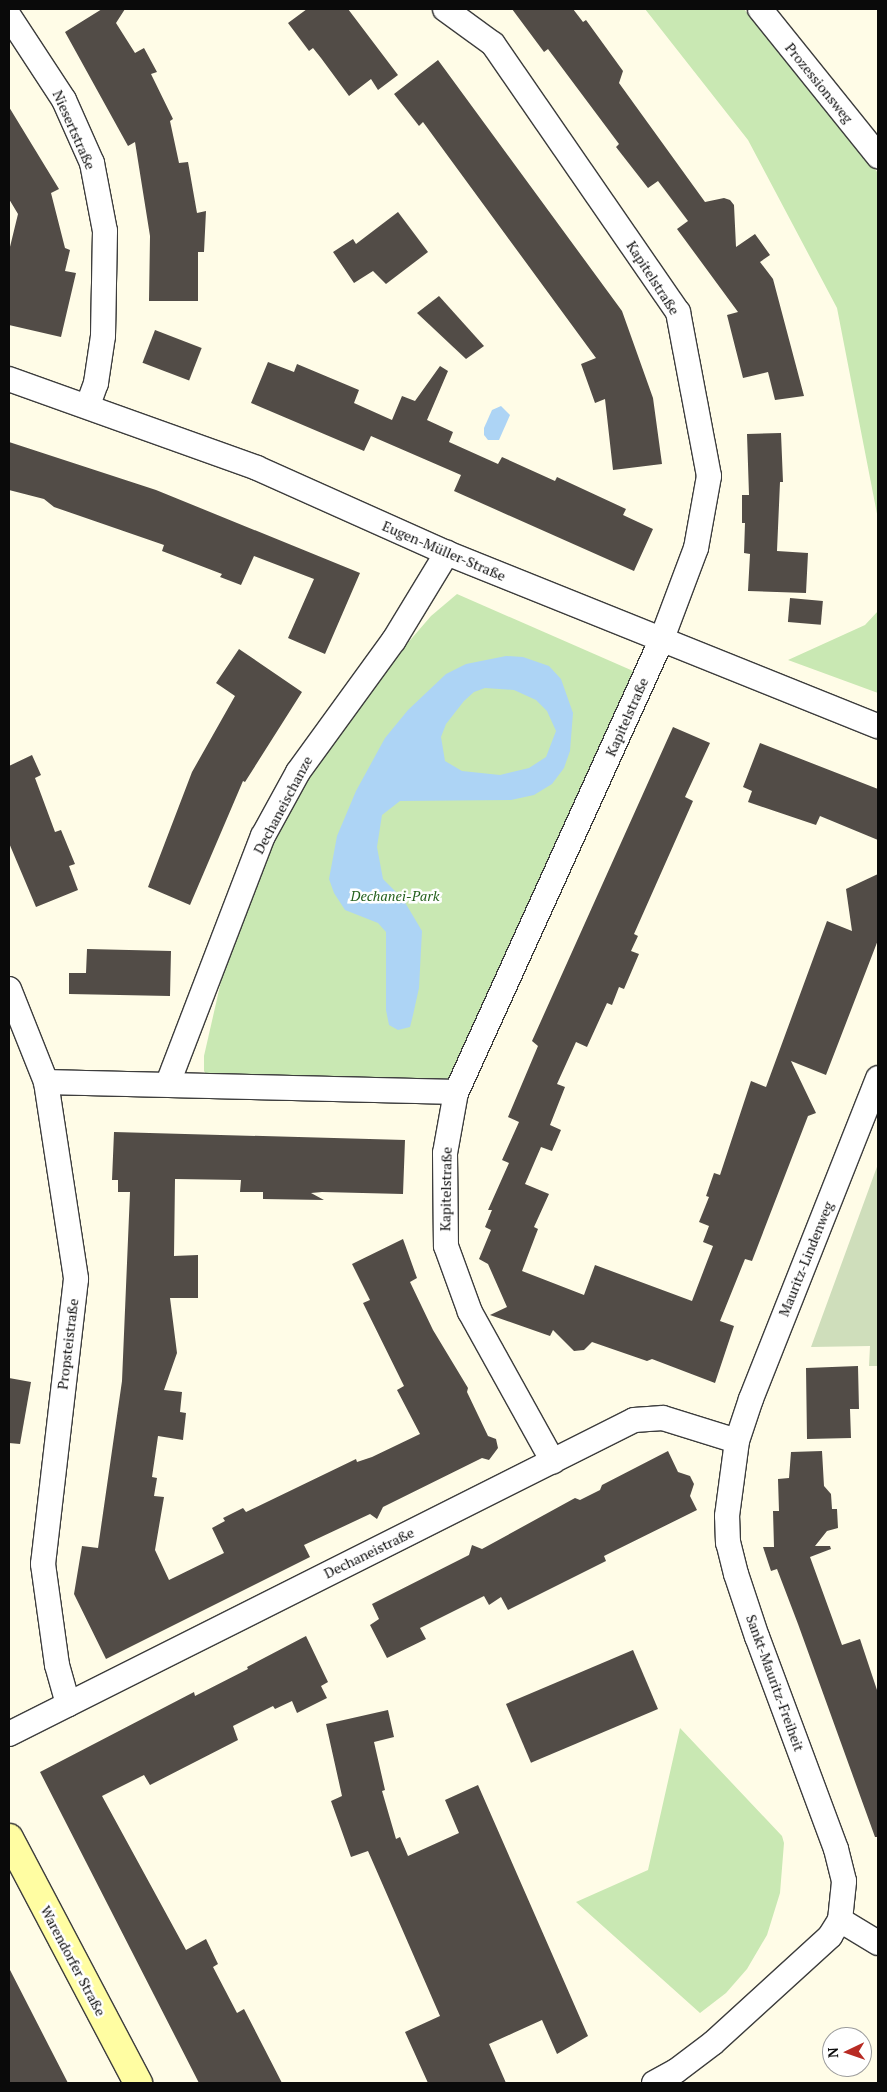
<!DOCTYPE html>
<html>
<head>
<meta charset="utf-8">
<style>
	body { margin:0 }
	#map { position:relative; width:887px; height:2092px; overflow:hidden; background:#fffce7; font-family:"PT Serif",serif }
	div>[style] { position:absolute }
	.green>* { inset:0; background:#c9e8b3 }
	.cemetery>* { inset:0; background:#cfdebb }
	.water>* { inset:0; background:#add4f5 }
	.building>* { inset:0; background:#524c47; transform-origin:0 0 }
	.roads { filter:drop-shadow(1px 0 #3d3d3d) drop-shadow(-1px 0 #3d3d3d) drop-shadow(0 1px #3d3d3d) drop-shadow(0 -1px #3d3d3d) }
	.street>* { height:24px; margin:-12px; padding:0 12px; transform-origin:12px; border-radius:12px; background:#fff }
	.secondary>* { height:28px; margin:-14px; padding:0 14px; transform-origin:14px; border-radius:14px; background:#fffda2 }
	span { translate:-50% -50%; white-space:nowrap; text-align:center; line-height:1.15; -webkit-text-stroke:5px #fff; paint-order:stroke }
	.street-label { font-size:14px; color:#0a0a0a }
	.park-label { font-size:14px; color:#24601c; font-style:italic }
	.frame { position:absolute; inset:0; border:10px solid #0a0a0a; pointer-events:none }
	.north { position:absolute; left:822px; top:2027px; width:50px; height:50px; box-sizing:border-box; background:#fff; border:1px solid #9d9d9d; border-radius:50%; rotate:267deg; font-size:14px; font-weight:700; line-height:20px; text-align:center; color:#0a0a0a }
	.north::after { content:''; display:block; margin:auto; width:18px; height:22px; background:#b82b24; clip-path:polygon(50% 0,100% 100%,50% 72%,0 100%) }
</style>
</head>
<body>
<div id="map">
	<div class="green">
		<div style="clip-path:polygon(645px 9px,744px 9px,878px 173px,878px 519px,837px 308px,748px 140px)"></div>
		<div style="clip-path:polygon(457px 594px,640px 674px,452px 1083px,209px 1078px,204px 1071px,204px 1056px,222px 977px,252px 893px,276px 837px,312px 773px,381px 674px,431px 616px)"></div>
		<div style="clip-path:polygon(878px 611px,878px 693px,788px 660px,865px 625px)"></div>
		<div style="clip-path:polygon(680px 1728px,782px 1836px,784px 1843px,780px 1893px,767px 1935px,747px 1969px,726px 1993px,700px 2013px,576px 1902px,648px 1870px)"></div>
	</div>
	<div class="cemetery">
		<div style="clip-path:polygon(878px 1164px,878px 1366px,869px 1366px,870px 1346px,811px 1347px)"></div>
	</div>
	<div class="water">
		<div style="clip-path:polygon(501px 406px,510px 415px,499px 440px,488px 440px,484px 435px,484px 428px,492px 410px)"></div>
		<div style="clip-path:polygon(evenodd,506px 656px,523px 657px,549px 666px,561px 679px,573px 713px,570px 751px,564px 768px,552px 784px,534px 795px,511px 800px,400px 801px,382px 815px,377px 847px,383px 879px,403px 899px,422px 931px,419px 988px,413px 1015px,410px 1027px,398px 1030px,389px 1025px,386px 1010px,386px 932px,378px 923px,345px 910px,334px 893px,329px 879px,337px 836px,356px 791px,385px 738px,408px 710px,446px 674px,466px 664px,506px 656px,485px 688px,514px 690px,536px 700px,547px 711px,556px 731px,546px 757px,529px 768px,500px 775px,462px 771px,445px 761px,441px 737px,446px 724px,464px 701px,474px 692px,485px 688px)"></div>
	</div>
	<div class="building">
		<div style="clip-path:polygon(102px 9px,125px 9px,116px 23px,135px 53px,144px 48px,157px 72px,151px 74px,173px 119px,170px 121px,179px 163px,188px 162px,197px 213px,206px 211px,204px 252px,198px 252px,198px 301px,149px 301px,150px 236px,135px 142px,128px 146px,65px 32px)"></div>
		<div style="clip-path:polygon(307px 9px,348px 9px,398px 75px,378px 90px,371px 79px,349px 96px,321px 58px,313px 48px,309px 51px,288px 23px)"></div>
		<div style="clip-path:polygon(512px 9px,573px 9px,583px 22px,586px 20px,623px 71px,619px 83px,705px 202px,724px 198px,730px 200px,734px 205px,736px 247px,755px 234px,770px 255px,760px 262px,773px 279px,804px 396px,775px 400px,768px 372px,743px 378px,727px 315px,738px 312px,677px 229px,688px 221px,658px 181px,648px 188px,616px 147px,619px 144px,548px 49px,544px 52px)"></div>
		<div style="clip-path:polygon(438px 60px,622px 311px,653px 398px,662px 464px,613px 470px,605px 399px,595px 403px,581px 364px,596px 358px,423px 122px,419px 126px,394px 94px)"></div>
		<div style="clip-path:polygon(9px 107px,59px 189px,51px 193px,65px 248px,70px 250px,65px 271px,76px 273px,61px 337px,9px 325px,9px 251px,18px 214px,9px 199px)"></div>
		<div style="clip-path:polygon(398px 212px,428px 252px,386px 284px,373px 271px,354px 283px,333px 252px,353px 239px,356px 244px)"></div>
		<div style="clip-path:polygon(439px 296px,484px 346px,466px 359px,417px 313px)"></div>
		<div style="left:155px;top:330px;width:50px;height:35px;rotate:21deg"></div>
		<div style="clip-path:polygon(268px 362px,294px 372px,297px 364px,359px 390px,354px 403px,392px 420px,402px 396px,415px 401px,440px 366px,448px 371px,427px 420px,453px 432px,449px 442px,498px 464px,502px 457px,555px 481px,557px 477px,626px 509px,623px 515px,653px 529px,634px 571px,454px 491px,461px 475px,371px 436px,364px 451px,251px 403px)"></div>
		<div style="clip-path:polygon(781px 433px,783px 482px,780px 482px,777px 551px,808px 553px,806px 593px,748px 591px,750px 554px,744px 553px,745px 523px,742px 523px,742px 495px,749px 495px,747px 434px)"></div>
		<div style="clip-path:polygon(9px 442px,156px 490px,360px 573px,325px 654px,288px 638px,314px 579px,254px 556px,241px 585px,220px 577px,222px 574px,162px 551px,164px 545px,54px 507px,44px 499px,9px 490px)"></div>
		<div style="left:790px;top:598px;width:33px;height:24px;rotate:5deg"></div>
		<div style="clip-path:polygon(239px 649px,302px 692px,245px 782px,243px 781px,190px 905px,148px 887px,192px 772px,235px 696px,216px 683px)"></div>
		<div style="clip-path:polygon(673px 727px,710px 743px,685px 797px,693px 801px,634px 934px,638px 936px,631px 951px,639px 954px,624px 989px,619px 987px,612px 1005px,607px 1003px,587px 1047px,576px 1042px,557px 1084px,565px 1087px,550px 1125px,561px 1130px,552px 1151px,541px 1147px,525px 1184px,549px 1194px,534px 1227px,538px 1229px,522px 1271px,584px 1295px,595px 1265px,692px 1301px,713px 1246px,703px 1242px,709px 1226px,699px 1222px,709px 1197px,706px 1196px,714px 1173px,720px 1175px,751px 1081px,766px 1087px,827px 921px,852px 931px,846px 889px,878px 874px,878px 940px,826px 1075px,791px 1061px,816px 1113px,808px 1116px,752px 1261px,745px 1259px,720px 1321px,734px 1326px,715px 1383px,652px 1359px,647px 1361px,592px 1342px,584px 1350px,574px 1351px,553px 1330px,550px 1336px,490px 1315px,507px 1307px,488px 1264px,479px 1259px,491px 1230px,485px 1227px,492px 1210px,488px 1210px,509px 1163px,502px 1160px,519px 1122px,508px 1117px,538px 1046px,532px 1041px)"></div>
		<div style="clip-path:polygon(760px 743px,878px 789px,878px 840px,820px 816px,816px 825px,748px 802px,752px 791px,743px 787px)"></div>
		<div style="clip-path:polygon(32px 755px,41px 775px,35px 778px,55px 832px,61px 830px,75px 864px,69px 866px,78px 890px,36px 907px,9px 843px,9px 766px)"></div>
		<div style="clip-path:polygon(87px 949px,171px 951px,170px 996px,69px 994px,69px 973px,86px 973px)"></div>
		<div style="clip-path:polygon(114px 1132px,405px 1140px,403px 1194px,322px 1192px,311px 1193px,324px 1200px,263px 1199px,263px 1192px,240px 1192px,241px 1180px,175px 1179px,174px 1256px,198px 1255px,198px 1298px,170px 1298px,177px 1353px,164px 1390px,182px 1392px,180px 1412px,186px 1413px,183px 1440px,158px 1436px,152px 1477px,157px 1478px,154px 1496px,164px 1497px,155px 1550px,169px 1580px,224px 1553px,212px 1528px,225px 1521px,223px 1518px,243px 1508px,246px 1512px,356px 1459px,357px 1462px,372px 1457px,420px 1434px,397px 1390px,404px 1386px,363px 1303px,370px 1300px,352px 1264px,403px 1239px,417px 1278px,410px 1282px,433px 1330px,468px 1388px,467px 1392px,488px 1436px,496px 1439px,498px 1448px,489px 1460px,482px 1458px,383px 1507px,377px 1519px,370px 1514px,304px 1545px,310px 1557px,106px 1659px,74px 1594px,82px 1546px,98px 1548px,122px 1381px,130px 1192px,118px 1192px,118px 1180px,112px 1180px)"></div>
		<div style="clip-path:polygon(858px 1366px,859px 1409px,850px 1409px,851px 1438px,807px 1439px,806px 1368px)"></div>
		<div style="clip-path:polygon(9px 1378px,31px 1382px,20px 1444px,9px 1443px)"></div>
		<div style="clip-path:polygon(668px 1451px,678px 1472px,690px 1476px,694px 1484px,690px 1496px,697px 1510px,604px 1556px,606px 1561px,508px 1610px,501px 1597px,489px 1605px,484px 1596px,420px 1628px,426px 1639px,387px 1658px,370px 1625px,379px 1619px,372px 1604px,469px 1555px,472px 1545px,482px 1549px,575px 1498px,580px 1500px,600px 1490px,602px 1485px)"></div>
		<div style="clip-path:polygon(822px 1451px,824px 1486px,831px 1494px,832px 1509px,837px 1509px,838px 1528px,827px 1531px,815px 1546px,830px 1546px,831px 1549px,810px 1557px,842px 1645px,860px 1639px,878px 1693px,878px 1837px,875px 1837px,798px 1624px,777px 1569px,771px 1571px,763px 1547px,774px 1547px,773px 1511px,779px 1511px,778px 1479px,789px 1478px,791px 1452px)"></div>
		<div style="clip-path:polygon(306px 1636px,328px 1682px,321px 1686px,327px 1698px,297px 1713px,292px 1701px,275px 1709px,273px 1706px,233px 1726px,238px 1740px,150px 1785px,144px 1775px,102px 1796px,186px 1950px,206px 1939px,218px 1964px,213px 1967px,237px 2013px,244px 2009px,282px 2083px,199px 2083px,40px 1772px,194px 1692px,195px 1696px,248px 1669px,247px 1667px)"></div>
		<div style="left:633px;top:1650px;width:64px;height:138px;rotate:67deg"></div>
		<div style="clip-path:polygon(388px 1710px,394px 1737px,374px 1742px,385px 1790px,382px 1791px,396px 1839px,400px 1837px,408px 1856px,459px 1833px,445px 1800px,478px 1785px,588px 2036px,557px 2054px,542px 2020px,489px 2044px,506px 2083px,428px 2083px,405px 2032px,440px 2016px,368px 1851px,351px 1857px,331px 1801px,342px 1796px,326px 1724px)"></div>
		<div style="clip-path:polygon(9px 1968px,51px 2050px,68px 2083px,9px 2083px)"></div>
	</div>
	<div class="roads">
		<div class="street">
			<div style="left:445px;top:9px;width:59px;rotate:36.1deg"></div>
			<div style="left:493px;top:44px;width:326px;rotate:55.4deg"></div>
			<div style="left:678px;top:312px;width:167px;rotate:79.3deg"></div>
			<div style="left:709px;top:476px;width:73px;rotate:100.2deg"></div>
			<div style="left:696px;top:548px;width:99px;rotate:110.6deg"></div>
			<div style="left:661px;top:641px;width:495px;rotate:114.4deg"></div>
			<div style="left:456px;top:1092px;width:62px;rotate:100.2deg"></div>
			<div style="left:445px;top:1153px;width:93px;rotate:89.4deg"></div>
			<div style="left:446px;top:1246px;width:70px;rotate:70deg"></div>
			<div style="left:470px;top:1312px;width:171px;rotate:61deg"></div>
			<div style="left:760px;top:9px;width:189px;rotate:51.2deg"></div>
			<div style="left:9px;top:16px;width:100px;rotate:56.8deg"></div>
			<div style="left:64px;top:100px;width:69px;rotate:66deg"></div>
			<div style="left:92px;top:163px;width:69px;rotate:79.2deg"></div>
			<div style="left:105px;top:231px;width:105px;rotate:91.1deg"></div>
			<div style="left:103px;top:336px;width:48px;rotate:98.5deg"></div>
			<div style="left:96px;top:383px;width:23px;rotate:110deg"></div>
			<div style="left:9px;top:379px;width:263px;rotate:19.7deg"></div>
			<div style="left:257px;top:468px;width:208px;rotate:24.1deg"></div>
			<div style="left:447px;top:553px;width:464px;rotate:21.9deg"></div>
			<div style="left:9px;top:989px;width:100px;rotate:68.3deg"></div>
			<div style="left:46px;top:1082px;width:199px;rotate:81.3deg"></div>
			<div style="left:76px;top:1279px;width:287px;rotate:96.6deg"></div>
			<div style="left:43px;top:1564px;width:102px;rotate:82.1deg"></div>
			<div style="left:57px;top:1665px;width:41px;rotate:74.2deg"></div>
			<div style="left:46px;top:1082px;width:410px;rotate:1.4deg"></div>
			<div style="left:168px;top:1083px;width:265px;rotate:-69deg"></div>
			<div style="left:263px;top:836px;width:73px;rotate:-61.3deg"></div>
			<div style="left:298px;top:772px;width:163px;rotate:-54deg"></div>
			<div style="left:394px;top:640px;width:102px;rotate:-58.7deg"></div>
			<div style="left:9px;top:1734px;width:699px;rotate:-26.67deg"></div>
			<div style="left:634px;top:1420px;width:29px;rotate:-4deg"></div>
			<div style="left:663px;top:1418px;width:77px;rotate:17.3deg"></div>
			<div style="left:840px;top:1920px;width:44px;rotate:31.2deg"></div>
			<div style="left:654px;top:2083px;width:25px;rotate:-29deg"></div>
			<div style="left:676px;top:2071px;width:46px;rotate:-37.1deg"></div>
			<div style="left:713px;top:2043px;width:159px;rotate:-42.4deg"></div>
			<div style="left:830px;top:1936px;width:19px;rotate:-58deg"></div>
			<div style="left:840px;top:1920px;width:39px;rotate:-84deg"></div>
			<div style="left:844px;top:1881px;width:33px;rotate:-104deg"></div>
			<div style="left:836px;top:1849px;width:226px;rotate:-110.4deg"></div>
			<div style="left:757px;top:1637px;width:66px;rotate:-108.4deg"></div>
			<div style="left:736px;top:1574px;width:32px;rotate:-104deg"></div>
			<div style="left:728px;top:1543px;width:27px;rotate:-92deg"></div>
			<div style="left:727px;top:1516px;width:76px;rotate:-82.4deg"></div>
			<div style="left:737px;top:1441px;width:44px;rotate:-71.6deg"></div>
			<div style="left:751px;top:1399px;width:345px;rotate:-68.4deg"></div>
		</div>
		<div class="secondary">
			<div style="left:9px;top:1838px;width:277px;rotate:62.2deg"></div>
		</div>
	</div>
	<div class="street-label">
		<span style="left:819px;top:83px;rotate:51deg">Prozessionsweg</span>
		<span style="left:74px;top:130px;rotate:66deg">Niesertstraße</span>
		<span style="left:653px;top:278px;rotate:57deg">Kapitelstraße</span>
		<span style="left:444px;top:551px;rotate:23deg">Eugen-Müller-Straße</span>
		<span style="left:627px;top:717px;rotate:-66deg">Kapitelstraße</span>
		<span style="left:283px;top:805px;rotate:-62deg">Dechaneischanze</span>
		<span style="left:446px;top:1189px;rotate:-89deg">Kapitelstraße</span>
		<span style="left:806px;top:1259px;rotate:-68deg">Mauritz-Lindenweg</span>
		<span style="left:68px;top:1344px;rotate:-83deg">Propsteistraße</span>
		<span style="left:369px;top:1553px;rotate:-26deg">Dechaneistraße</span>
		<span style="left:775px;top:1683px;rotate:70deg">Sankt-Mauritz-Freiheit</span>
		<span style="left:73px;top:1961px;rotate:62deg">Warendorfer Straße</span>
	</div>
	<div class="park-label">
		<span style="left:395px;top:896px">Dechanei-Park</span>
	</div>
	<div class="frame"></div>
	<div class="north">N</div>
</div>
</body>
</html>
